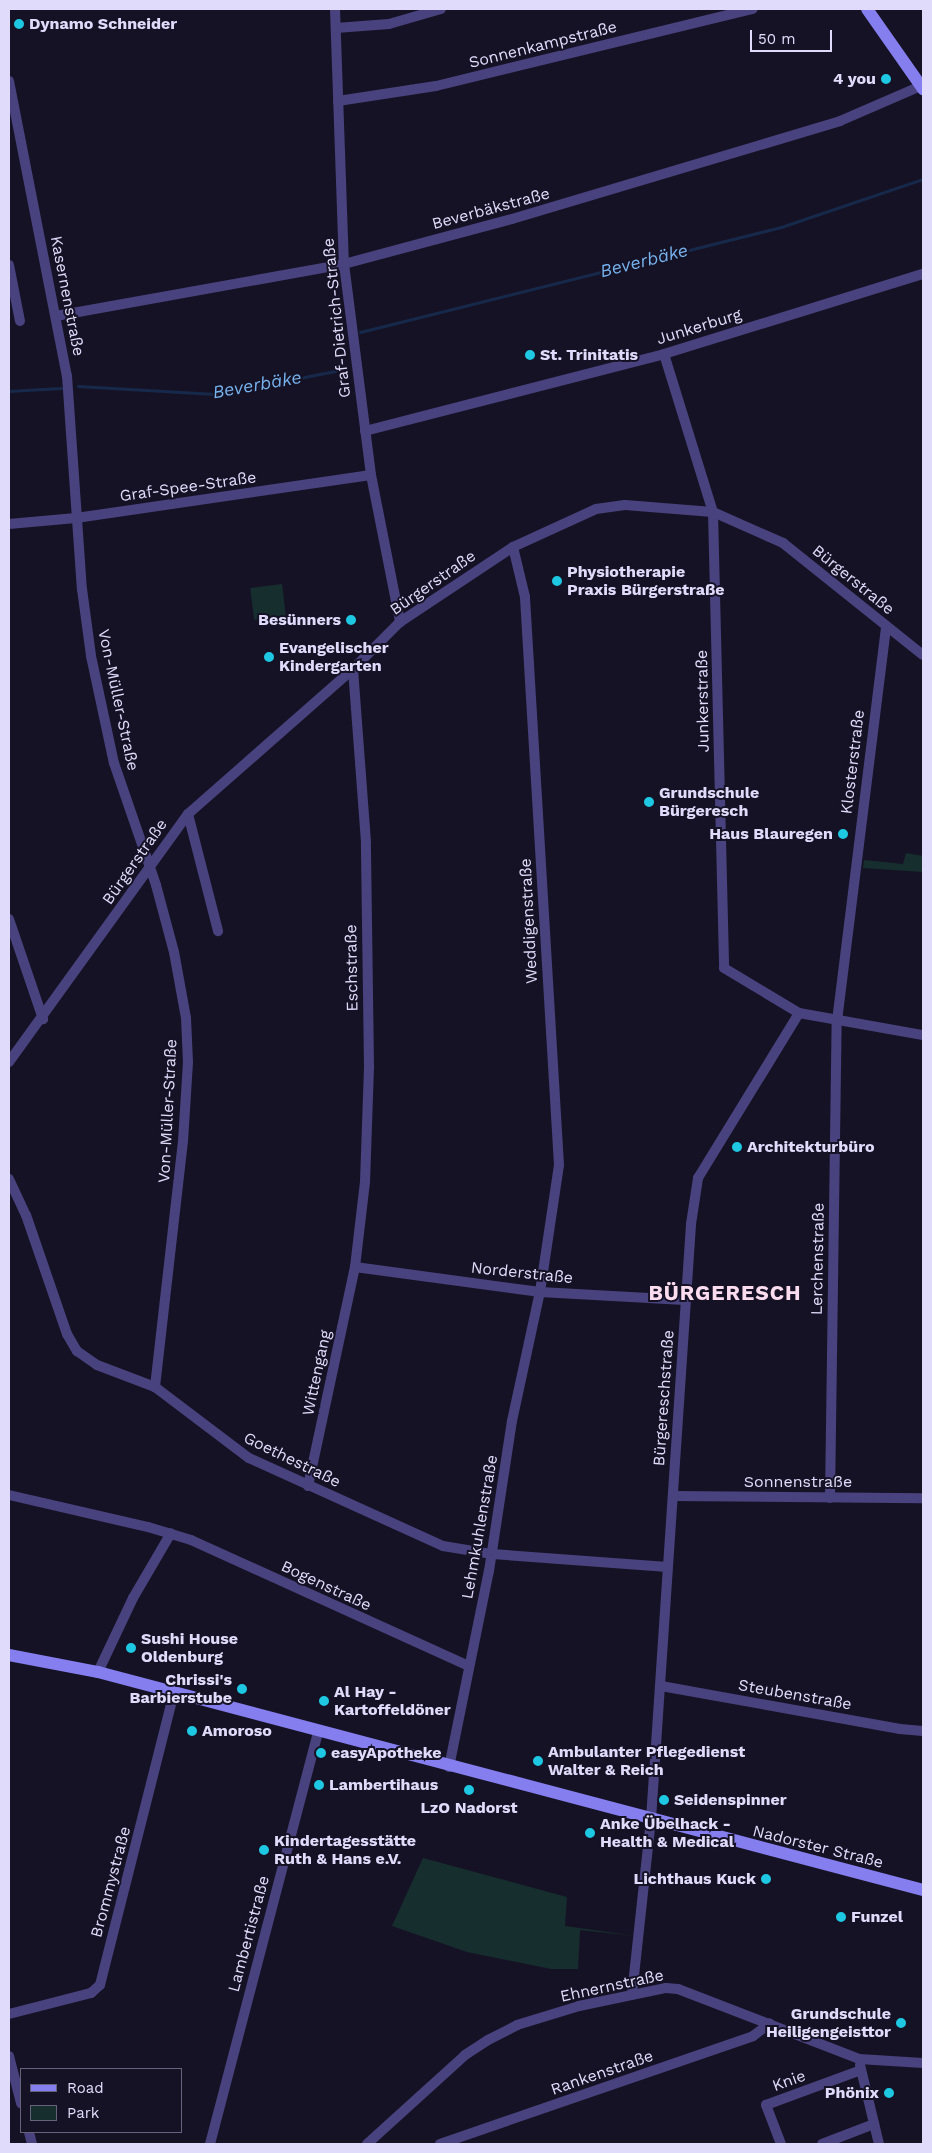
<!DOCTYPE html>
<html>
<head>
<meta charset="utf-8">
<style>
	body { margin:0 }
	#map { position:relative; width:932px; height:2153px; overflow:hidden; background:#161225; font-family:"Work Sans",sans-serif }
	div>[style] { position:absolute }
	.green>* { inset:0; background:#162e2e; transform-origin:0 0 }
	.stream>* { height:3px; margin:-1.5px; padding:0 1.5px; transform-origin:1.5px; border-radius:1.5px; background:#17294a }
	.street>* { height:10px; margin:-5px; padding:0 5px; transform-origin:5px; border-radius:5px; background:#48437e }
	.secondary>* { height:12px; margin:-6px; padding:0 6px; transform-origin:6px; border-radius:6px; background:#857eef }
	.dots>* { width:14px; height:14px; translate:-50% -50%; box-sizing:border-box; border:2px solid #161225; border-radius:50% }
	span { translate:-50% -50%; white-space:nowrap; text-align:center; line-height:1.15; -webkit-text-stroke:4px #161225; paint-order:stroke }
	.poi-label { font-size:16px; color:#e0dbfb; font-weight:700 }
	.left { translate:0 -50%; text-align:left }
	.right { translate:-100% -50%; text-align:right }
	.street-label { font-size:16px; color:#e0dbfb }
	.water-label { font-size:18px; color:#76b2ee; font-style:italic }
	.district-label { font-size:21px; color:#fbddef; font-weight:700; letter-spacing:1px }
	.frame { position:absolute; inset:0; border:10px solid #e0dbfb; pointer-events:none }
	.legend { position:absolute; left:20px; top:2068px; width:162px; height:65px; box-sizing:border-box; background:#161225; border:1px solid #67627b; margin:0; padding:6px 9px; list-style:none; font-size:15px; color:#e0dbfb }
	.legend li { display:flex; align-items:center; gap:10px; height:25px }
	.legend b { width:25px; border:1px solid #67627b }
	.scale { position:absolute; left:750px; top:30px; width:82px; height:22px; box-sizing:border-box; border:2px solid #e0dbfb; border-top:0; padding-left:6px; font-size:15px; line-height:18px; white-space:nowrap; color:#e0dbfb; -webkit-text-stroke:4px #161225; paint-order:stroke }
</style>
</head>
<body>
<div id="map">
	<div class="green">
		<div style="left:282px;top:584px;width:32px;height:32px;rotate:83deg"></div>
		<div style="clip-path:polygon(906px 853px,923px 856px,923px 872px,863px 868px,864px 860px,903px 864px)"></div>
		<div style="clip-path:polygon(423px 1858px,567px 1897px,565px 1926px,636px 1936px,580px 1930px,578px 1969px,551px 1969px,467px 1952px,392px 1926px)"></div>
	</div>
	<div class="stream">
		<div style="left:360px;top:332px;width:434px;rotate:-14deg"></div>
		<div style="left:781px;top:227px;width:150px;rotate:-18.7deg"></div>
		<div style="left:78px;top:386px;width:137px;rotate:3.3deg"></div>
		<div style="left:215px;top:394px;width:133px;rotate:-10.8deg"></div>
		<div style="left:9px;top:391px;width:52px;rotate:-3.3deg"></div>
	</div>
	<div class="street">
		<div style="left:335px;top:9px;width:255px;rotate:88deg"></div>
		<div style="left:344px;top:264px;width:213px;rotate:82.7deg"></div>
		<div style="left:371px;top:475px;width:150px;rotate:78.8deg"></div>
		<div style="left:336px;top:28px;width:53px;rotate:-4.3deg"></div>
		<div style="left:389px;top:24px;width:54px;rotate:-16.1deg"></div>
		<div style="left:9px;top:81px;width:301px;rotate:78.9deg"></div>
		<div style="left:67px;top:376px;width:214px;rotate:86deg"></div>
		<div style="left:82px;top:589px;width:68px;rotate:82.3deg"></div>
		<div style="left:91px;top:656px;width:109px;rotate:77.9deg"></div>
		<div style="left:114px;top:763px;width:129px;rotate:71deg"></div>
		<div style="left:156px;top:885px;width:69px;rotate:75deg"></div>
		<div style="left:174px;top:952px;width:67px;rotate:79.7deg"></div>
		<div style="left:186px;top:1018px;width:44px;rotate:87.4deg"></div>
		<div style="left:188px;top:1062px;width:79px;rotate:93.6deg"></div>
		<div style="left:183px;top:1141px;width:248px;rotate:96.5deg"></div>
		<div style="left:338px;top:101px;width:99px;rotate:-8.7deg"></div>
		<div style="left:436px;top:86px;width:326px;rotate:-13.7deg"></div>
		<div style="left:9px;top:265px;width:57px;rotate:78.9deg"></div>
		<div style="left:56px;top:316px;width:293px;rotate:-10.2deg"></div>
		<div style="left:344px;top:264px;width:174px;rotate:-15deg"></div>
		<div style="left:512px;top:219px;width:342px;rotate:-16.6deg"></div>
		<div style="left:840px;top:121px;width:90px;rotate:-23.4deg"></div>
		<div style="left:664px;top:354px;width:165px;rotate:72.8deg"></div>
		<div style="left:713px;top:512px;width:456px;rotate:88.6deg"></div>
		<div style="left:724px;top:968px;width:87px;rotate:31deg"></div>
		<div style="left:365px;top:431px;width:309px;rotate:-14.4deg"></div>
		<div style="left:664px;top:354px;width:271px;rotate:-17.2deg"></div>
		<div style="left:9px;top:524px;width:67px;rotate:-5.1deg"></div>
		<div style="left:76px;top:518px;width:298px;rotate:-8.3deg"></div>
		<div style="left:188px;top:814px;width:121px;rotate:75.6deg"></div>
		<div style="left:9px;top:919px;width:106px;rotate:71.2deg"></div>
		<div style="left:9px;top:1062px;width:306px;rotate:-54.2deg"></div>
		<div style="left:188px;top:814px;width:220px;rotate:-41.3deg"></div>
		<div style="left:353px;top:669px;width:66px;rotate:-45deg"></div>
		<div style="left:400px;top:622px;width:136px;rotate:-33.6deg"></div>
		<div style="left:513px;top:547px;width:91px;rotate:-24.6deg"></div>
		<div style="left:596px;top:509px;width:29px;rotate:-8deg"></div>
		<div style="left:625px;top:505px;width:88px;rotate:4.5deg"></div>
		<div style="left:713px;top:512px;width:77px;rotate:23.9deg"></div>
		<div style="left:783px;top:543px;width:179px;rotate:38.7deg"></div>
		<div style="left:9px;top:1179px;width:40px;rotate:65deg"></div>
		<div style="left:26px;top:1215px;width:126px;rotate:71deg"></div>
		<div style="left:67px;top:1334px;width:20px;rotate:60deg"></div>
		<div style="left:77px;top:1351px;width:24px;rotate:35deg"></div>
		<div style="left:97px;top:1365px;width:62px;rotate:20.8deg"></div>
		<div style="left:155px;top:1387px;width:118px;rotate:37.1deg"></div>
		<div style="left:249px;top:1458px;width:213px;rotate:24.4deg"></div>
		<div style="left:443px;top:1546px;width:50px;rotate:9.3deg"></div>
		<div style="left:492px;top:1554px;width:176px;rotate:4.2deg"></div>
		<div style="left:355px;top:1267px;width:187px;rotate:7.7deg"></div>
		<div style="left:540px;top:1292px;width:145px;rotate:3.2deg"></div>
		<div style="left:308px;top:1486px;width:224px;rotate:-77.9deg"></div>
		<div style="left:355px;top:1267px;width:86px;rotate:-83.3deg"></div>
		<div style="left:365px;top:1182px;width:116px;rotate:-88deg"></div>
		<div style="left:369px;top:1066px;width:224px;rotate:-90.8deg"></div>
		<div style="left:366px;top:842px;width:173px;rotate:-94.3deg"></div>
		<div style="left:9px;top:1495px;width:143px;rotate:13deg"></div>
		<div style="left:148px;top:1527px;width:45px;rotate:16.8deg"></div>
		<div style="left:191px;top:1540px;width:305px;rotate:24.4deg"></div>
		<div style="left:673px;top:1496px;width:250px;rotate:0.5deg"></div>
		<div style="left:830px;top:1498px;width:477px;rotate:-89.2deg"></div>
		<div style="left:837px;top:1021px;width:398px;rotate:-82.9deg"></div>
		<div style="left:98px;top:1672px;width:82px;rotate:-64.7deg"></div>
		<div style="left:133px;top:1598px;width:75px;rotate:-59.7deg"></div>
		<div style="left:661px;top:1686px;width:243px;rotate:10.2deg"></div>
		<div style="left:900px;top:1729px;width:23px;rotate:5deg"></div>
		<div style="left:449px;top:1767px;width:200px;rotate:-78.5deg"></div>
		<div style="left:489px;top:1571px;width:152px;rotate:-81.3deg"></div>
		<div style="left:512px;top:1421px;width:132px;rotate:-77.8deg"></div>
		<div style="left:540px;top:1292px;width:128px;rotate:-81.5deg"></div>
		<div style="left:559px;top:1165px;width:569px;rotate:-93.43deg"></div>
		<div style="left:525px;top:597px;width:51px;rotate:-103.5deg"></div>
		<div style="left:632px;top:1994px;width:176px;rotate:-83.8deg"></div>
		<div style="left:651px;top:1819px;width:596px;rotate:-86.15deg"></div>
		<div style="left:691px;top:1224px;width:47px;rotate:-81.3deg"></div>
		<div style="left:698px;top:1178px;width:193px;rotate:-58.5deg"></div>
		<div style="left:799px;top:1013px;width:126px;rotate:10.1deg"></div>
		<div style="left:9px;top:2014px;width:85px;rotate:-14.4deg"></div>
		<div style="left:91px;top:1993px;width:12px;rotate:-42deg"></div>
		<div style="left:100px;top:1985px;width:301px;rotate:-75.8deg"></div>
		<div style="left:9px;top:2056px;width:49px;rotate:75.7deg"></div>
		<div style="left:860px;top:2065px;width:81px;rotate:76.5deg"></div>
		<div style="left:29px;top:2132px;width:12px;rotate:76deg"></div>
		<div style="left:210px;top:2144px;width:426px;rotate:-75.3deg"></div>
		<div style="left:367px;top:2144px;width:132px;rotate:-42.2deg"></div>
		<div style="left:465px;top:2055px;width:27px;rotate:-33deg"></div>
		<div style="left:488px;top:2040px;width:33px;rotate:-27deg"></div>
		<div style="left:517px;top:2025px;width:65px;rotate:-17deg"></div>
		<div style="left:579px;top:2006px;width:89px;rotate:-11.7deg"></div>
		<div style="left:666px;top:1988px;width:12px;rotate:5deg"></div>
		<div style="left:678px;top:1989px;width:194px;rotate:21.1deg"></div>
		<div style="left:859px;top:2059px;width:64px;rotate:3.6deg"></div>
		<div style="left:440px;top:2144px;width:331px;rotate:-19deg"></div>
		<div style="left:753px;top:2036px;width:21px;rotate:-37deg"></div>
		<div style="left:781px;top:2144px;width:42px;rotate:-111deg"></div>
		<div style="left:766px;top:2105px;width:101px;rotate:-20.2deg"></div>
		<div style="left:822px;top:2144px;width:56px;rotate:-21deg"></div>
	</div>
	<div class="secondary">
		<div style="left:867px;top:9px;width:98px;rotate:55deg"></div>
		<div style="left:9px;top:1655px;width:91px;rotate:10.8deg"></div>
		<div style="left:98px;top:1672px;width:853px;rotate:14.8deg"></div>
	</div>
	<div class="dots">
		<div style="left:19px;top:24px;background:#1ec8e3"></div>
		<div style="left:886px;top:79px;background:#1ec8e3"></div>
		<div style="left:530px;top:355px;background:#1ec8e3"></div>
		<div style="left:557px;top:581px;background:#1ec8e3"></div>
		<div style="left:351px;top:620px;background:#1ec8e3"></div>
		<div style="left:269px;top:657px;background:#1ec8e3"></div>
		<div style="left:649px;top:802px;background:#1ec8e3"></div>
		<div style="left:843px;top:834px;background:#1ec8e3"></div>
		<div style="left:737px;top:1147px;background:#1ec8e3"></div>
		<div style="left:131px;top:1648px;background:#1ec8e3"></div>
		<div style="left:242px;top:1689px;background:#1ec8e3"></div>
		<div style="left:324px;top:1701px;background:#1ec8e3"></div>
		<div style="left:192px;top:1731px;background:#1ec8e3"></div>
		<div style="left:321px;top:1753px;background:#1ec8e3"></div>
		<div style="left:538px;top:1761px;background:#1ec8e3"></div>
		<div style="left:319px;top:1785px;background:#1ec8e3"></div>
		<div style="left:469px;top:1790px;background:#1ec8e3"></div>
		<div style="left:664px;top:1800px;background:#1ec8e3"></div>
		<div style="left:590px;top:1833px;background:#1ec8e3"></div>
		<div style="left:264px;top:1850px;background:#1ec8e3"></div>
		<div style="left:766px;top:1879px;background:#1ec8e3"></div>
		<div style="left:841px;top:1917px;background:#1ec8e3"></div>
		<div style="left:901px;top:2023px;background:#1ec8e3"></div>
		<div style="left:889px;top:2093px;background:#1ec8e3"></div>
	</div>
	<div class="poi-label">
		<span class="left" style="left:29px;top:24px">Dynamo Schneider</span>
		<span class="right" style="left:876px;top:79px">4 you</span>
		<span class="left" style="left:540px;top:355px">St. Trinitatis</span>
		<span class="left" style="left:567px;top:581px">Physiotherapie<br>Praxis Bürgerstraße</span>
		<span class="right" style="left:341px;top:620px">Besünners</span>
		<span class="left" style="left:279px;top:657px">Evangelischer<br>Kindergarten</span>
		<span class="left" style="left:659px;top:802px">Grundschule<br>Bürgeresch</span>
		<span class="right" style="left:833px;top:834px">Haus Blauregen</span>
		<span class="left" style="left:747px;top:1147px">Architekturbüro</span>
		<span class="left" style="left:141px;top:1648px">Sushi House<br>Oldenburg</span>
		<span class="right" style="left:232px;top:1689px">Chrissi's<br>Barbierstube</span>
		<span class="left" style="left:334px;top:1701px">Al Hay -<br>Kartoffeldöner</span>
		<span class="left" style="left:202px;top:1731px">Amoroso</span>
		<span class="left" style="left:548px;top:1761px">Ambulanter Pflegedienst<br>Walter &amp; Reich</span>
		<span class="left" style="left:331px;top:1753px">easyApotheke</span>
		<span class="left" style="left:329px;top:1785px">Lambertihaus</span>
		<span class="left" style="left:674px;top:1800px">Seidenspinner</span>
		<span style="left:469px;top:1808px">LzO Nadorst</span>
		<span class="left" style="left:600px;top:1833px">Anke Übelhack -<br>Health &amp; Medical</span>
		<span class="left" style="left:274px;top:1850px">Kindertagesstätte<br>Ruth &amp; Hans e.V.</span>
		<span class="right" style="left:756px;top:1879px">Lichthaus Kuck</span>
		<span class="left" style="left:851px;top:1917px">Funzel</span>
		<span class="right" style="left:891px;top:2023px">Grundschule<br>Heiligengeisttor</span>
		<span class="right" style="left:879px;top:2093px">Phönix</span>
	</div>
	<div class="street-label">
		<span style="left:543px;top:45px;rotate:-14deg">Sonnenkampstraße</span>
		<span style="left:491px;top:209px;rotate:-15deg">Beverbäkstraße</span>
		<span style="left:67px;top:296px;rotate:79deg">Kasernenstraße</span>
		<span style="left:337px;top:318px;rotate:-96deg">Graf-Dietrich-Straße</span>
		<span style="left:699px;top:327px;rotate:-17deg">Junkerburg</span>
		<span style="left:188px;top:487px;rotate:-8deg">Graf-Spee-Straße</span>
		<span style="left:853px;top:580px;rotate:39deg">Bürgerstraße</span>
		<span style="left:433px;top:583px;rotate:-35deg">Bürgerstraße</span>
		<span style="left:118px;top:700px;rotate:78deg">Von-Müller-Straße</span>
		<span style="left:703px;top:701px;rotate:-91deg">Junkerstraße</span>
		<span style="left:853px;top:762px;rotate:-83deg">Klosterstraße</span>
		<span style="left:135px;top:862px;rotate:-55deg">Bürgerstraße</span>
		<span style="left:529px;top:921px;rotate:-93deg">Weddigenstraße</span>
		<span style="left:352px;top:968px;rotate:-91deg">Eschstraße</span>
		<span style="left:168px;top:1111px;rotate:-87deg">Von-Müller-Straße</span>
		<span style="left:818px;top:1259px;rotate:-89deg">Lerchenstraße</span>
		<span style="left:522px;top:1273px;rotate:6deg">Norderstraße</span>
		<span style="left:317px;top:1373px;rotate:-78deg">Wittengang</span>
		<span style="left:664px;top:1398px;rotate:-86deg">Bürgereschstraße</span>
		<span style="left:292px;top:1460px;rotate:26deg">Goethestraße</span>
		<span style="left:798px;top:1482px">Sonnenstraße</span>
		<span style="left:480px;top:1527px;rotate:-80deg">Lehmkuhlenstraße</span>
		<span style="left:326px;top:1586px;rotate:25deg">Bogenstraße</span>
		<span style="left:795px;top:1695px;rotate:10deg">Steubenstraße</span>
		<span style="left:818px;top:1847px;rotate:14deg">Nadorster Straße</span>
		<span style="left:111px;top:1882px;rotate:-75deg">Brommystraße</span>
		<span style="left:249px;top:1934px;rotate:-75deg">Lambertistraße</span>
		<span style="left:612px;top:1986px;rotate:-12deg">Ehnernstraße</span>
		<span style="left:602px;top:2073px;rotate:-19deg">Rankenstraße</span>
		<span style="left:789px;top:2081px;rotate:-20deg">Knie</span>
	</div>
	<div class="water-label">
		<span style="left:644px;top:261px;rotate:-14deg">Beverbäke</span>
		<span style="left:257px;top:385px;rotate:-10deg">Beverbäke</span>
	</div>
	<div class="district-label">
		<span style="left:725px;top:1293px">BÜRGERESCH</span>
	</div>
	<div class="frame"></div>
	<ul class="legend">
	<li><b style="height:6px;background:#857eef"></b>Road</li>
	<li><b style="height:14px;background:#162e2e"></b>Park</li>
	</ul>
	<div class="scale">50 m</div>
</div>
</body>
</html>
